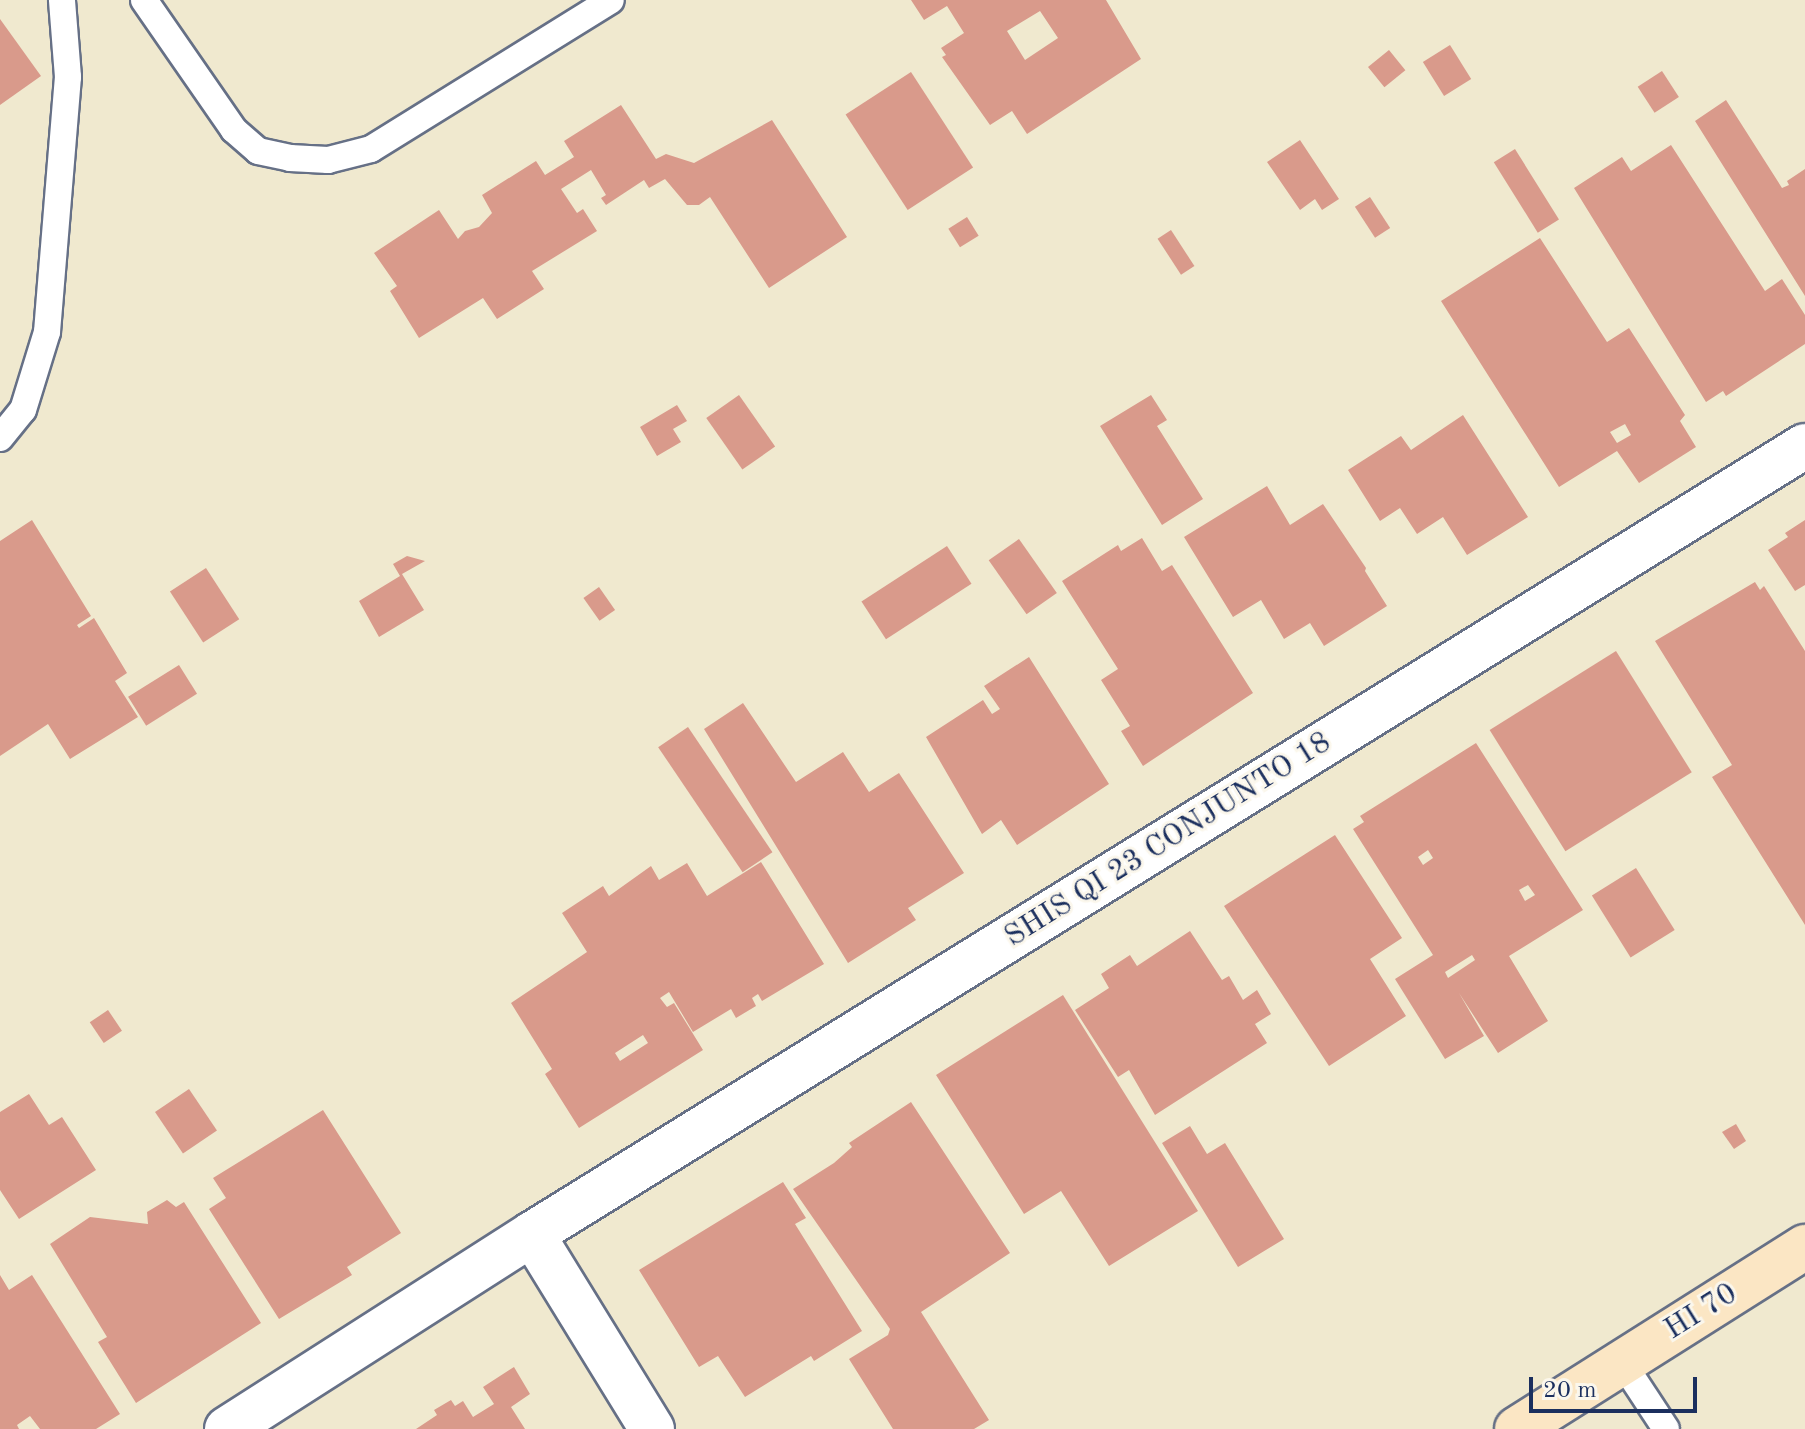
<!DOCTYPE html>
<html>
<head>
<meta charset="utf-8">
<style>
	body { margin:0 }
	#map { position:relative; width:1805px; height:1429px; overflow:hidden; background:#f0e9cf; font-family:"Old Standard TT",serif }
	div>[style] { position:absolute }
	.building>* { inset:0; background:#d99a8b; transform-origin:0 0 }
	.roads { filter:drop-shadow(2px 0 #667086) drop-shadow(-2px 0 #667086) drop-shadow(0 2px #667086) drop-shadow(0 -2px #667086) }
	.lane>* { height:26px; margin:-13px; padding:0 13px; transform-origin:13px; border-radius:13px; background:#fff }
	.street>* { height:44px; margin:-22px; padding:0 22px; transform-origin:22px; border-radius:22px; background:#fff }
	.secondary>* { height:44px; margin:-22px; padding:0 22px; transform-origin:22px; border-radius:22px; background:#fbe6c4 }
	span { translate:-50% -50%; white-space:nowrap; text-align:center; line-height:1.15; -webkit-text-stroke:6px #fbf7ec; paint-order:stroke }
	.street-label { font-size:30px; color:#1b2f5e }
	.scale { position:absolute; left:1529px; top:1377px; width:168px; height:36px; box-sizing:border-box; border:4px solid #1b2f5e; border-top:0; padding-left:10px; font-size:24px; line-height:28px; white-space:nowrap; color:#1b2f5e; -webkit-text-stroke:6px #fbf7ec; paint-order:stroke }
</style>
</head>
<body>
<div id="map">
	<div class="building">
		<div style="clip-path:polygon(evenodd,911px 0,1106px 0,1141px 59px,1027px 134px,1012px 111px,990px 125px,942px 57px,946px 55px,941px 48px,964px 33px,947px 6px,924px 20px,911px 0,1040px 11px,1058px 38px,1025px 60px,1007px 31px,1040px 11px)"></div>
		<div style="clip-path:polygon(0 19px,41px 76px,0 105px)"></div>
		<div style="left:1450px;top:45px;width:40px;height:32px;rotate:58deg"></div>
		<div style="left:1389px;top:50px;width:26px;height:27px;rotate:51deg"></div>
		<div style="left:1662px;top:71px;width:31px;height:29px;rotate:57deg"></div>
		<div style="left:911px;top:72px;width:114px;height:78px;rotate:57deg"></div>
		<div style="clip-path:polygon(1726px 100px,1782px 188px,1789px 185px,1787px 181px,1805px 169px,1805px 296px,1695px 121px)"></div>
		<div style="clip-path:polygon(621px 105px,656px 159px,666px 154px,694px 163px,772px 120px,847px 237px,769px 288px,710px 197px,699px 205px,687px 205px,665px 179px,649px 188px,644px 180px,606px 205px,601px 198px,606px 195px,591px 170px,561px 189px,577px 213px,583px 209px,597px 231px,532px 271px,544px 289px,497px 319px,483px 298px,419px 338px,390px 291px,397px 286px,374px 253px,439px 210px,458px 239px,465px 231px,479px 227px,492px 213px,482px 195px,536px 161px,545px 175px,574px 157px,564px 141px)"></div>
		<div style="clip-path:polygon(1300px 140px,1339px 199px,1322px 210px,1315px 199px,1300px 210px,1267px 162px)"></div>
		<div style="clip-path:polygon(1671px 145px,1765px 291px,1782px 279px,1805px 315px,1805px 344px,1726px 396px,1723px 391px,1706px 402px,1574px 188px,1622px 157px,1631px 171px)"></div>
		<div style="left:1515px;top:149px;width:83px;height:25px;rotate:58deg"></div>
		<div style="left:1370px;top:197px;width:37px;height:18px;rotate:57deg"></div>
		<div style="left:967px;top:217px;width:22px;height:22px;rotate:58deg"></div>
		<div style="left:1171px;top:230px;width:43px;height:16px;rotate:57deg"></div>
		<div style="clip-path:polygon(evenodd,1540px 238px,1607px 342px,1629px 328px,1685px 415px,1680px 421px,1696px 447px,1639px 483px,1617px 451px,1559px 487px,1441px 301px,1540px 238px,1625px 424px,1631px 435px,1617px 443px,1610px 432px,1625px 424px)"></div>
		<div style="left:739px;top:395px;width:63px;height:40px;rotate:55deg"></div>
		<div style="clip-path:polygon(1151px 395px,1167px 420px,1157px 426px,1203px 499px,1162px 525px,1100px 426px)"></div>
		<div style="clip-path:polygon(677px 405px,687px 421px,673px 429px,681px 442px,657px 456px,640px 427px)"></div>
		<div style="clip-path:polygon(1463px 415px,1528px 517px,1467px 555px,1443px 517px,1417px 534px,1400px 508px,1380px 521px,1348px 470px,1401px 436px,1411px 450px)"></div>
		<div style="clip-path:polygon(1267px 486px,1290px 525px,1323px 504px,1366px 568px,1365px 571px,1387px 606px,1324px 646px,1310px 623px,1284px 639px,1261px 600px,1233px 617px,1184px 537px)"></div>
		<div style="clip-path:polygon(32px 520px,91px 616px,77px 625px,79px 628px,94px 618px,127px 673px,115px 681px,138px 717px,70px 759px,48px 724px,0 756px,0 541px)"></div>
		<div style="clip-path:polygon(1805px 520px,1805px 585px,1795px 591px,1768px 550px,1788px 537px,1785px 533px)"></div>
		<div style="clip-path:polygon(1142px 538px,1162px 571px,1172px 565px,1253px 693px,1143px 766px,1121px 731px,1130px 726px,1101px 680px,1118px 669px,1062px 581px,1118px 545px,1121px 551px)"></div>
		<div style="left:1019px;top:539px;width:66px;height:37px;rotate:55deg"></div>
		<div style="left:947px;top:546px;width:45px;height:102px;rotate:57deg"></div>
		<div style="clip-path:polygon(407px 556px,425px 561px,402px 574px,424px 610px,379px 637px,359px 601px,400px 576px,393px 564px)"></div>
		<div style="left:206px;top:568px;width:61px;height:43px;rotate:57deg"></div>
		<div style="clip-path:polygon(1755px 582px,1760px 590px,1764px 586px,1805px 651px,1805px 925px,1712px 777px,1732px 765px,1655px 641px)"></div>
		<div style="left:599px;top:587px;width:28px;height:19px;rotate:55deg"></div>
		<div style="left:1616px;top:651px;width:143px;height:149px;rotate:58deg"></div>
		<div style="clip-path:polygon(1029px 657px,1109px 784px,1017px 845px,1001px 820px,982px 834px,926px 737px,983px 700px,992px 714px,1000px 709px,984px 686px)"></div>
		<div style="left:179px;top:665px;width:34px;height:60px;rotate:58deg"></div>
		<div style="clip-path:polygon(743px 703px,796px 782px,843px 752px,869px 792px,899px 773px,964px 873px,908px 908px,916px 920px,848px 963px,704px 729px)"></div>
		<div style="left:688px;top:727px;width:151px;height:36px;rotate:56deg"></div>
		<div style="clip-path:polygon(evenodd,1476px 743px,1583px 910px,1509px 956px,1548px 1021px,1498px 1053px,1459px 993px,1484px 1036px,1445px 1059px,1395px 979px,1433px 955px,1353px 829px,1364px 822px,1360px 816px,1476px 743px,1428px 850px,1433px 858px,1423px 865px,1418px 857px,1428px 850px,1476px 743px,1528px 885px,1535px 895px,1525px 901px,1519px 890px,1528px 885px,1476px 743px,1472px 955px,1475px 960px,1448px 978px,1445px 972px,1472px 955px)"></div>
		<div style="clip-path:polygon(1335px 835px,1402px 938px,1370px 959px,1406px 1016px,1329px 1066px,1224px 906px)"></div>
		<div style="clip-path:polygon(evenodd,761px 862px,824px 964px,762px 1001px,758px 994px,752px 998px,756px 1006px,736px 1018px,731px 1009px,693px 1032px,669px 992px,660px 998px,667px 1007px,674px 1003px,703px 1050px,579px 1128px,545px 1074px,552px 1069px,511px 1003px,587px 952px,562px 913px,603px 886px,609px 896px,651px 866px,659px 880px,687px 863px,707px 896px,761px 862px,643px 1035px,648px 1043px,620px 1061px,615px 1053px,643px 1035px)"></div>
		<div style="left:1636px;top:868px;width:73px;height:52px;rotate:58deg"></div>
		<div style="clip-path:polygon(1190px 931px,1222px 980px,1229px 976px,1243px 1000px,1257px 990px,1271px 1014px,1255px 1024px,1267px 1043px,1155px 1115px,1129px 1070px,1118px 1077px,1075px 1010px,1109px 988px,1101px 974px,1130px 955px,1137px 966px)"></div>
		<div style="clip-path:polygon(1063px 995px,1198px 1211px,1109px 1266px,1061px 1191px,1024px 1214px,936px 1075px)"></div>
		<div style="left:108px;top:1010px;width:25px;height:22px;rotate:56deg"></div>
		<div style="left:189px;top:1089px;width:50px;height:41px;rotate:56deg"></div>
		<div style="clip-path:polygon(29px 1094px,49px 1125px,62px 1117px,96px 1170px,19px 1219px,0 1190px,0 1112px)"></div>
		<div style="clip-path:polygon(911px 1102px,1010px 1253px,921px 1312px,989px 1420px,974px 1429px,893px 1429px,849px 1359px,888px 1335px,890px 1329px,793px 1189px,834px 1163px,852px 1147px,849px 1143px)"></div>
		<div style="clip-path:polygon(323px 1110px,401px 1233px,347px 1267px,352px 1275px,279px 1319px,209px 1209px,226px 1198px,213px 1178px)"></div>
		<div style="clip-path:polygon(1736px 1124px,1746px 1141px,1734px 1149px,1722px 1132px)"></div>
		<div style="clip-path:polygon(1190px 1126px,1207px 1154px,1225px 1143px,1284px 1239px,1238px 1267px,1162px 1143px)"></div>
		<div style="clip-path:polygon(783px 1182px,806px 1218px,795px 1224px,862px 1331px,814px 1361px,811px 1356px,745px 1397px,718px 1356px,699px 1367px,639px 1270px)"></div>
		<div style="clip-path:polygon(167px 1200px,176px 1207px,184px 1202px,261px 1323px,136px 1403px,98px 1342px,107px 1337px,50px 1244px,90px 1217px,148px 1224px,147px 1212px)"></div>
		<div style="clip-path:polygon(0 1275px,9px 1290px,32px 1275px,120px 1414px,96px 1429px,40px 1429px,30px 1416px,17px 1425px,19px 1429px,0 1429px)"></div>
		<div style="clip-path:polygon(514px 1367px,530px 1394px,511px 1407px,525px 1429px,416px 1429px,437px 1415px,434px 1410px,451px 1400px,455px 1406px,463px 1401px,473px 1417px,494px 1404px,483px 1387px)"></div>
	</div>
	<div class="roads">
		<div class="lane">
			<div style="left:144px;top:0;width:158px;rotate:55.3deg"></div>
			<div style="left:234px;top:130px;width:32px;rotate:41deg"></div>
			<div style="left:258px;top:151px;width:33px;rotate:12deg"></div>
			<div style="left:290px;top:158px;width:38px;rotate:3deg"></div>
			<div style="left:328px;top:160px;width:44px;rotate:-14.3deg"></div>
			<div style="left:371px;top:149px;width:282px;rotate:-31.8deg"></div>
			<div style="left:0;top:438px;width:36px;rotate:-51deg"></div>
			<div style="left:23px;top:410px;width:82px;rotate:-72.9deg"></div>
			<div style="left:47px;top:332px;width:256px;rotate:-85.3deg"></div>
			<div style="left:68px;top:77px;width:77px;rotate:-94.5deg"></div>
			<div style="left:1622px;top:1362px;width:80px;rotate:56.7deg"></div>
		</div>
		<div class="street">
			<div style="left:532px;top:1234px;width:229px;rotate:58.4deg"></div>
			<div style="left:227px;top:1429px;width:362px;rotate:-32.6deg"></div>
			<div style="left:532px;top:1234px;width:1497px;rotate:-31.76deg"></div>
		</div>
		<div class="secondary">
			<div style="left:1517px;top:1429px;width:341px;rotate:-32.3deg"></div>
		</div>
	</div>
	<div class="street-label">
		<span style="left:1168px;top:840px;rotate:-32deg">SHIS QI 23 CONJUNTO 18</span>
		<span style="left:1701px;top:1312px;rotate:-32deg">HI 70</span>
	</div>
	<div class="scale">20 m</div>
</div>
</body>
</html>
